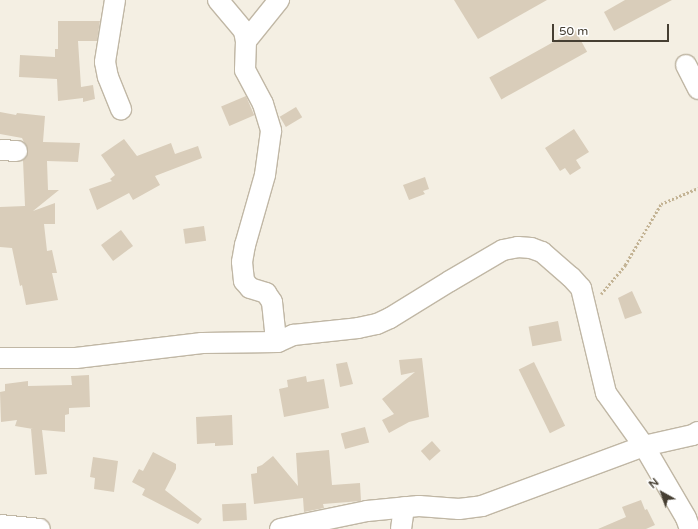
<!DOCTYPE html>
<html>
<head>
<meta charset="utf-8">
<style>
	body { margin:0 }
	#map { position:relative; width:698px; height:529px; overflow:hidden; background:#f4efe3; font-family:"Varela Round",sans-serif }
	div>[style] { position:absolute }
	.building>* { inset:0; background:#d9cdba; transform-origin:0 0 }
	.path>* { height:2.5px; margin-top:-1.25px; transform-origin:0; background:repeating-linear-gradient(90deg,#c3b394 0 2px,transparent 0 4px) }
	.roads { filter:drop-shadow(1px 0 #c0b7a5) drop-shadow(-1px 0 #c0b7a5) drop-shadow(0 1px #c0b7a5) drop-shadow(0 -1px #c0b7a5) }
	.minor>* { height:20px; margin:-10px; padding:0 10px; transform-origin:10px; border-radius:10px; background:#fff }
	span { translate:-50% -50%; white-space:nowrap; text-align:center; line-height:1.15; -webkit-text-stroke:3px #fff; paint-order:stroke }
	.north { position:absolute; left:642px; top:473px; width:40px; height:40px; -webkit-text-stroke:3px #fff; paint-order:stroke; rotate:320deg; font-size:11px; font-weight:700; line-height:16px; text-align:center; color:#463f33 }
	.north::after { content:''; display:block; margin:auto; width:14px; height:18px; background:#463f33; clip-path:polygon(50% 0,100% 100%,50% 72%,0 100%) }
	.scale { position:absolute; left:552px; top:24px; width:117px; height:18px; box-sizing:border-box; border:2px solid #463f33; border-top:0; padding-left:5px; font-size:12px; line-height:14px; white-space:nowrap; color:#463f33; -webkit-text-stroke:3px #fff; paint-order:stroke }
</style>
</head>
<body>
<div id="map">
	<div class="building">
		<div style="clip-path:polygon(454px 0,547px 0,478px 39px)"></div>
		<div style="clip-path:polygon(625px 0,672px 0,614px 31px,604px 12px)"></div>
		<div style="clip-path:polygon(58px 21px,100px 21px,97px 41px,78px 41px,81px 87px,93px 85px,95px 99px,83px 102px,83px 98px,58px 101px,57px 79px,19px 77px,20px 55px,55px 57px,55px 49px,58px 49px)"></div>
		<div style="left:575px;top:30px;width:25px;height:98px;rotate:61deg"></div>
		<div style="left:246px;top:96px;width:21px;height:27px;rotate:67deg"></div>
		<div style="left:296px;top:107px;width:12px;height:19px;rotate:59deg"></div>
		<div style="clip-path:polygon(0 112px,16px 115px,17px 113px,45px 116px,43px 142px,80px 143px,78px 162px,47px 161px,48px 190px,59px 190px,33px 211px,55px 203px,55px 224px,44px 224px,47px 251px,52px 250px,57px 273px,52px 273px,58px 300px,26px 305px,22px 285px,20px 286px,12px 248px,0 247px,0 207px,25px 206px,23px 160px,28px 151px,22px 138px,0 134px)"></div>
		<div style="clip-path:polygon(574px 129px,589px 152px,576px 160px,581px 168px,570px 175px,565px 168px,560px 171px,545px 148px)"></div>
		<div style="clip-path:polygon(124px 139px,137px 156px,171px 143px,175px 154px,198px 146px,202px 158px,155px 176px,160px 185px,133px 200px,129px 193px,97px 210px,89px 189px,112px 181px,110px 179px,115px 175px,101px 155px)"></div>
		<div style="clip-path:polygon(425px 177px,429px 189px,423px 191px,425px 194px,409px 200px,403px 185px)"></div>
		<div style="left:204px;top:226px;width:15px;height:21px;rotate:82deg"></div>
		<div style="left:121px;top:230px;width:20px;height:25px;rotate:53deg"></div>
		<div style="clip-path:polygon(632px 291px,642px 313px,625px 319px,618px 298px)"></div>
		<div style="left:558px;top:321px;width:20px;height:30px;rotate:79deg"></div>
		<div style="clip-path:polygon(422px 358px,429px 417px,409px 422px,389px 433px,382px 420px,394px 414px,382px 399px,415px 372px,401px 375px,399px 360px)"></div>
		<div style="clip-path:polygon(347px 362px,353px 384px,340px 387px,336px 364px)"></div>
		<div style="left:534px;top:362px;width:71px;height:17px;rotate:64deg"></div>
		<div style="clip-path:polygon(89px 375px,90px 407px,69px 408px,69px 414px,65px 415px,65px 432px,42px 430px,47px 474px,35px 475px,31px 429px,33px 429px,15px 426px,17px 420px,1px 422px,0 392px,5px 391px,5px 384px,28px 381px,28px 386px,72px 385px,71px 376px)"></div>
		<div style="clip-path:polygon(306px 376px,307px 382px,324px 379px,329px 408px,284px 417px,279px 389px,288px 387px,287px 380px)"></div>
		<div style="clip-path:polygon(232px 415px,233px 445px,215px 446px,215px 443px,197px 444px,196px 417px)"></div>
		<div style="left:365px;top:427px;width:16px;height:25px;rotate:75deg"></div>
		<div style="left:432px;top:441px;width:13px;height:15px;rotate:48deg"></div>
		<div style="clip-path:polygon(329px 450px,332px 485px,360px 483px,361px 501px,323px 504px,324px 508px,304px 512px,303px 498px,254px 504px,251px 474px,257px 473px,257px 467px,262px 465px,273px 456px,298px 486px,296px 453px)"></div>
		<div style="clip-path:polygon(153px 452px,176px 464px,176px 469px,165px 490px,202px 519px,198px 524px,142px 495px,145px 489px,132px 482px,139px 469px,143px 471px)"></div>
		<div style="clip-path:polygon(93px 457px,118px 461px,114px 492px,94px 489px,95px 478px,90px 477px)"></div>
		<div style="clip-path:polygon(641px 500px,645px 510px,647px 509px,655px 525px,646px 529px,598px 529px,626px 517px,622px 507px)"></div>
		<div style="left:246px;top:503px;width:17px;height:24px;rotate:87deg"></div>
	</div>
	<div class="path">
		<div style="left:601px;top:294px;width:38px;rotate:-50deg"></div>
		<div style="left:625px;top:265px;width:71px;rotate:-59.5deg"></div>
		<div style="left:661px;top:204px;width:40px;rotate:-23.4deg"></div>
	</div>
	<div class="roads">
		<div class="minor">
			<div style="left:115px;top:0;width:63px;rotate:99.2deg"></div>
			<div style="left:105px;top:62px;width:15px;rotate:79deg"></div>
			<div style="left:108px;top:77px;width:35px;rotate:68deg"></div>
			<div style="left:218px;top:0;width:40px;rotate:50deg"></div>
			<div style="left:244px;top:31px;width:10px;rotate:79deg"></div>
			<div style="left:246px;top:41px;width:29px;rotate:92deg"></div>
			<div style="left:245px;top:70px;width:38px;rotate:62deg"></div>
			<div style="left:263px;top:104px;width:28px;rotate:73deg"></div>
			<div style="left:271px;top:131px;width:44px;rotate:97.8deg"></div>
			<div style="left:265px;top:175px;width:73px;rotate:105.9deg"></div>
			<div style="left:245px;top:245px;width:17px;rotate:100deg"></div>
			<div style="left:242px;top:262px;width:19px;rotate:84deg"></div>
			<div style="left:244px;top:281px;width:9px;rotate:49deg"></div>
			<div style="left:250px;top:288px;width:17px;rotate:17deg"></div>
			<div style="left:266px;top:293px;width:11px;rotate:56deg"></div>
			<div style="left:272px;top:302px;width:29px;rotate:84deg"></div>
			<div style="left:275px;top:331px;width:11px;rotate:75deg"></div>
			<div style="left:246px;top:41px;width:53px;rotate:-51.2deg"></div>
			<div style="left:686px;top:65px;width:27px;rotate:63deg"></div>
			<div style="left:0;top:150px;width:17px;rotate:3deg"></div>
			<div style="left:0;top:358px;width:76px"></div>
			<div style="left:76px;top:358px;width:127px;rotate:-6.8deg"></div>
			<div style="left:202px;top:343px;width:76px;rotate:-0.8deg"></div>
			<div style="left:278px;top:342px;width:17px;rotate:-25deg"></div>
			<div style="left:293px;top:335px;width:65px;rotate:-6.1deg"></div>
			<div style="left:358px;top:328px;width:19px;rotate:-12deg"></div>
			<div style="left:377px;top:324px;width:14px;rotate:-25deg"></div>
			<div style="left:390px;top:318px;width:70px;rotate:-31.7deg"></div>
			<div style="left:450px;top:281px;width:61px;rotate:-30.3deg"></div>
			<div style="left:503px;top:250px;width:15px;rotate:-11deg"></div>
			<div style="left:518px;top:247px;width:13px;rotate:4deg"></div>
			<div style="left:531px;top:248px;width:12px;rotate:20deg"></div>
			<div style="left:542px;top:252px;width:38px;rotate:41deg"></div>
			<div style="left:571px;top:277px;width:15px;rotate:48deg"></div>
			<div style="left:581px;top:288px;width:108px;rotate:76.6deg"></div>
			<div style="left:606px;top:393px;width:65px;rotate:54.4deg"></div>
			<div style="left:644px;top:446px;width:83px;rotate:59.7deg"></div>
			<div style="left:686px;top:518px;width:12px;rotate:70deg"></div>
			<div style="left:0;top:525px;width:40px;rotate:5.7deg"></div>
			<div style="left:280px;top:529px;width:89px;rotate:-11.7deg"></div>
			<div style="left:367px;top:511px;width:52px;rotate:-5.5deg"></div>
			<div style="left:419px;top:506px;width:40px;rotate:4.3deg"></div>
			<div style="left:459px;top:509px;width:23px;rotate:-7deg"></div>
			<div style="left:482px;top:506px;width:173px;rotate:-20.3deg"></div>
			<div style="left:644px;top:446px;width:50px;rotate:-12.7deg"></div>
			<div style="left:693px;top:435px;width:6px;rotate:-31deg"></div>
			<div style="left:401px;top:529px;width:22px;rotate:-82deg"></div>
		</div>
	</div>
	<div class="north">N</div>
	<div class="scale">50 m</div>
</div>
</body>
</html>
